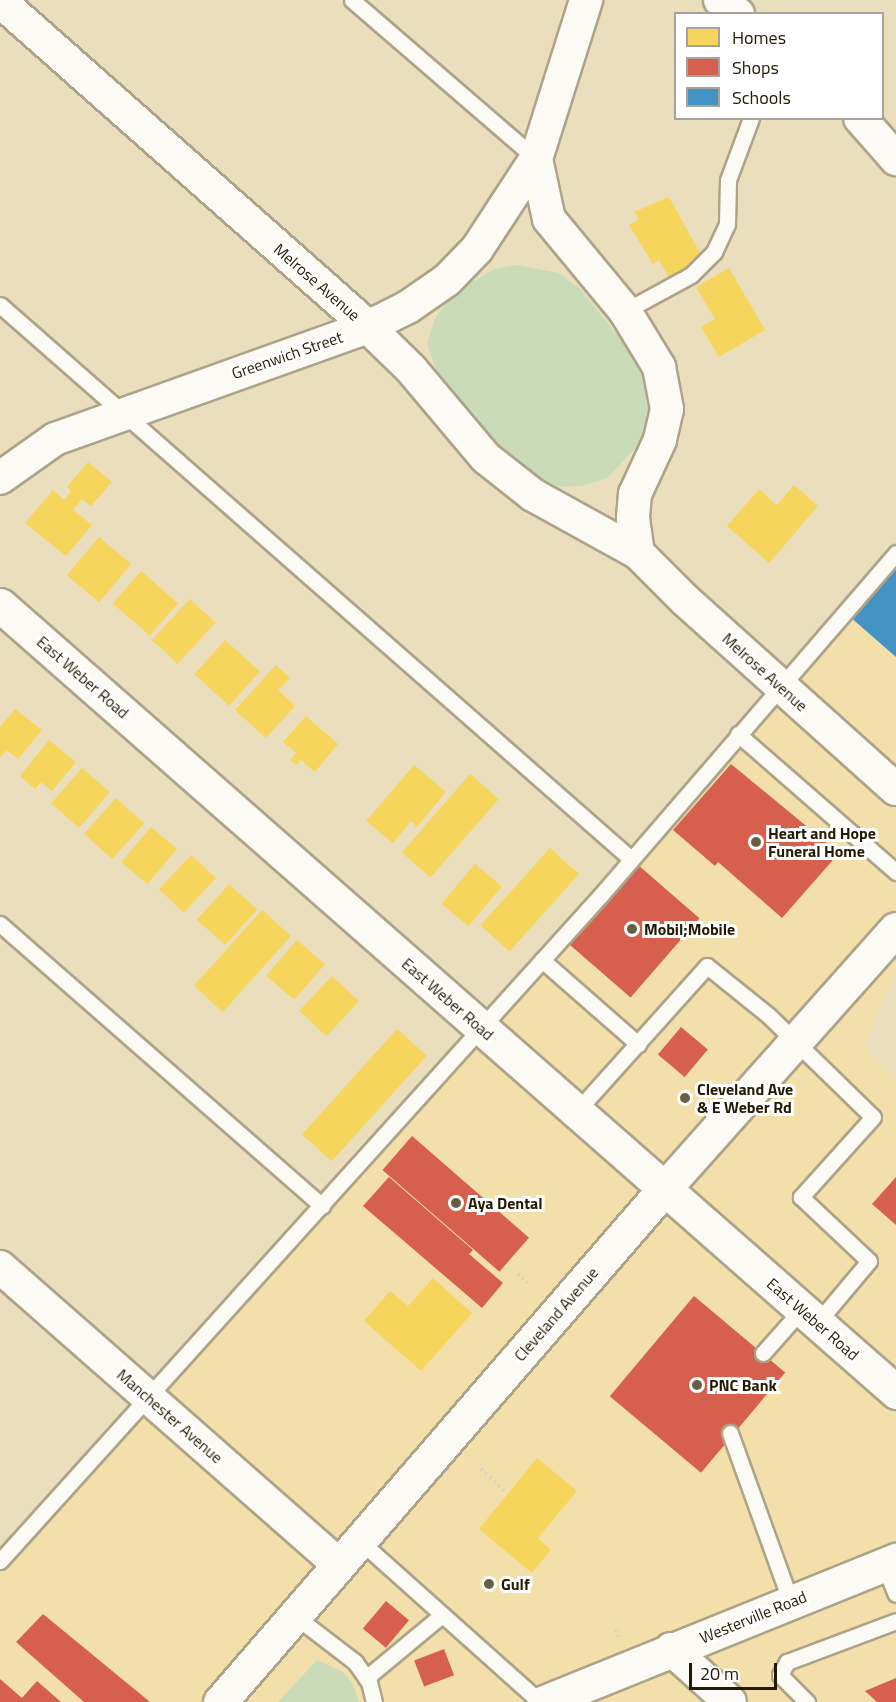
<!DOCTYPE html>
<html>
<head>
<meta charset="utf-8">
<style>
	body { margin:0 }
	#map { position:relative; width:896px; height:1702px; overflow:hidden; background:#eadebc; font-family:"Titillium Web",sans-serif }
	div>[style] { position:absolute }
	.built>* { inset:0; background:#f2dfa9 }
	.green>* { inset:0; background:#cadbba }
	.homes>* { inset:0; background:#f6d55c; transform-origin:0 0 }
	.shops>* { inset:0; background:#d6604d; transform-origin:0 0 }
	.schools>* { inset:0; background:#4393c3 }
	.path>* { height:4px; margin-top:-2px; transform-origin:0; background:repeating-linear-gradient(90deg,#d3d0c4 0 1.5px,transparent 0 6px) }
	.roads { filter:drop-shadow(2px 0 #aca388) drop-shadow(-2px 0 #aca388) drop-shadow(0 2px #aca388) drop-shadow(0 -2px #aca388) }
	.service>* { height:15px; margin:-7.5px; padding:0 7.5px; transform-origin:7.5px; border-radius:7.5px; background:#fcfaf5 }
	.minor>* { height:32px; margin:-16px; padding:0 16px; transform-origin:16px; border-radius:16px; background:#fcfaf5 }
	.tertiary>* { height:33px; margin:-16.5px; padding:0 16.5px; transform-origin:16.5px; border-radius:16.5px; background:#fcfaf5 }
	.primary>* { height:33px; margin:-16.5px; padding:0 16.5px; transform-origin:16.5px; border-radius:16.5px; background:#fcfaf5 }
	.dots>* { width:16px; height:16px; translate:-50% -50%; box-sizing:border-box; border:3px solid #fff; border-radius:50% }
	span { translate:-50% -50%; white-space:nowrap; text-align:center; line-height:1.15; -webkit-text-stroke:6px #fff; paint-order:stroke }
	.street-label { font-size:16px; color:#221a02 }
	.poi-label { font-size:16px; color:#221a02; font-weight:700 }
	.left { translate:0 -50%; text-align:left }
	.legend { position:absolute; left:674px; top:12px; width:210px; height:108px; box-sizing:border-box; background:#fff; border:2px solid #a7a39a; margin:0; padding:8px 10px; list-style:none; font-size:18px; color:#221a02 }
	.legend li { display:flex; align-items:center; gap:12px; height:30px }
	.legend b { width:30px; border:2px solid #a7a39a }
	.scale { position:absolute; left:689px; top:1663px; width:88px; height:27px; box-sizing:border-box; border:3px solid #221a02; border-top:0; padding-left:8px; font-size:18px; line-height:21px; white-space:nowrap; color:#221a02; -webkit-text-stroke:4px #fff; paint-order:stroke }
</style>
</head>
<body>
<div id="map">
	<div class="built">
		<div style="clip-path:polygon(896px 550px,896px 969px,864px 1046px,896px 1080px,896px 1702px,0 1702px,0 1563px)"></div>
	</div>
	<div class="green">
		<div style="clip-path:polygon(517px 265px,559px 273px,579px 288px,634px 355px,646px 381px,650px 409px,645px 438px,607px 478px,582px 486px,559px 487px,538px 477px,478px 431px,452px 399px,436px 369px,427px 344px,435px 318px,457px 290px,495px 269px)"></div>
		<div style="clip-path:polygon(317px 1660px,343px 1672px,353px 1684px,359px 1702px,278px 1702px)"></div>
	</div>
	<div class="homes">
		<div style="clip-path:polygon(669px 197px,703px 258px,670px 279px,659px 260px,653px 264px,629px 225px,639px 219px,634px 212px)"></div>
		<div style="clip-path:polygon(729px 268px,765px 330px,719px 357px,701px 327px,715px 319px,696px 287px)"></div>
		<div style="clip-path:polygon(88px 462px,112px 482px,91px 506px,82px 499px,73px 510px,92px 525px,66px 556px,25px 523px,53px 490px,64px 500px,71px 491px,67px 487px)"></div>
		<div style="clip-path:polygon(794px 485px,818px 506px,769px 563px,727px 526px,759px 489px,777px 505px)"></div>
		<div style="left:99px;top:537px;width:42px;height:50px;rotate:40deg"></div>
		<div style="left:141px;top:571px;width:49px;height:43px;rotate:41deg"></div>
		<div style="left:190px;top:599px;width:35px;height:56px;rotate:43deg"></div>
		<div style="left:225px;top:640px;width:47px;height:46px;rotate:42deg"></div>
		<div style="clip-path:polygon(276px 665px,290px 678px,278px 690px,295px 706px,266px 738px,235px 710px)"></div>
		<div style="clip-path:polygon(15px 709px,42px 730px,18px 759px,6px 750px,0 758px,0 727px)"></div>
		<div style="clip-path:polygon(306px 716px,338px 744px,315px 772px,301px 760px,296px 765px,290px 760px,296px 753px,283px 742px)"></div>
		<div style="clip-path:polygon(49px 740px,76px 762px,52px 791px,41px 782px,35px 789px,20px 776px)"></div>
		<div style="clip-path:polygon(414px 765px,446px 792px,417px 827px,411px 821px,393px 843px,366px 821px)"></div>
		<div style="left:82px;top:768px;width:37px;height:47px;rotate:41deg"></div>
		<div style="left:470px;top:774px;width:38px;height:104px;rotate:41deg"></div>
		<div style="left:116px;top:798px;width:38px;height:48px;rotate:42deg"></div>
		<div style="left:151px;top:827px;width:34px;height:46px;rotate:40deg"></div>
		<div style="left:550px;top:848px;width:39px;height:104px;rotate:42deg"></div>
		<div style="left:191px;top:855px;width:34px;height:47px;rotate:43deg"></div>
		<div style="left:475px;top:864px;width:35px;height:52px;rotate:40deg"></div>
		<div style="left:229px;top:884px;width:38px;height:48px;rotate:42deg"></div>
		<div style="left:262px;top:910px;width:39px;height:102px;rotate:42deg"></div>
		<div style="left:297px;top:940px;width:37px;height:47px;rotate:41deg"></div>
		<div style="left:332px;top:976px;width:37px;height:48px;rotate:43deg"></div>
		<div style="left:397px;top:1029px;width:40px;height:142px;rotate:42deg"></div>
		<div style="clip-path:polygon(433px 1278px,472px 1313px,421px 1371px,364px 1321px,390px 1291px,408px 1306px)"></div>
		<div style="clip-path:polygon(537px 1458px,577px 1491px,538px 1538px,551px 1550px,532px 1573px,479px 1529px)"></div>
	</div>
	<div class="shops">
		<div style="clip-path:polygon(731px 764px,839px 853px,782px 918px,718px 862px,715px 866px,673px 830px)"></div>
		<div style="left:630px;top:858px;width:92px;height:105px;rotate:41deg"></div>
		<div style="left:681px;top:1027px;width:35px;height:36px;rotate:40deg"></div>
		<div style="left:412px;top:1136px;width:155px;height:45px;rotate:41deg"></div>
		<div style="clip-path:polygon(389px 1177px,473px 1250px,469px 1254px,503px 1283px,482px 1308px,363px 1206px)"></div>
		<div style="clip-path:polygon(896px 1177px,896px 1225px,872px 1204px)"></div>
		<div style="left:694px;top:1296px;width:119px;height:131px;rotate:40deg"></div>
		<div style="left:386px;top:1601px;width:30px;height:36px;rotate:40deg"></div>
		<div style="clip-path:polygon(43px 1614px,150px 1702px,84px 1702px,16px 1642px)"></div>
		<div style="left:444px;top:1649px;width:28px;height:32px;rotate:69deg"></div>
		<div style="clip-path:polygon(896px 1678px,896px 1702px,877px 1702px,865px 1691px)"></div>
		<div style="clip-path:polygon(0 1679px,22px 1698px,37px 1681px,61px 1702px,0 1702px)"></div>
	</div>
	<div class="schools">
		<div style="clip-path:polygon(896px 563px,896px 657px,849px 616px)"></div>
	</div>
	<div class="path">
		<div style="left:518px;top:1274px;width:13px;rotate:42deg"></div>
		<div style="left:481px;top:1469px;width:34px;rotate:43deg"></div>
		<div style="left:616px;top:1630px;width:9px;rotate:72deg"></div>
	</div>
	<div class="roads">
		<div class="service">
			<div style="left:352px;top:0;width:243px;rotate:40.8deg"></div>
			<div style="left:0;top:305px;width:838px;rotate:41.28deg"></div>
			<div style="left:625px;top:311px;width:75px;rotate:-28.6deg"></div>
			<div style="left:691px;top:275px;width:33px;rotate:-45deg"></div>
			<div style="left:714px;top:252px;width:31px;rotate:-65deg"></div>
			<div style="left:727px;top:224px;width:44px;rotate:-88.7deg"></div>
			<div style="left:728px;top:180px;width:66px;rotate:-69.6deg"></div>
			<div style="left:738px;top:734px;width:210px;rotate:41.1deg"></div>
			<div style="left:0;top:924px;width:428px;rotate:41.2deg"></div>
			<div style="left:542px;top:960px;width:128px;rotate:41.2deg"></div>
			<div style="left:576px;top:1112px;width:196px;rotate:-48.1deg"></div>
			<div style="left:707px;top:966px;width:78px;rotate:38.8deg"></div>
			<div style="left:768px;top:1015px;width:146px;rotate:44.2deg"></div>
			<div style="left:873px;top:1117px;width:108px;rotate:132deg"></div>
			<div style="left:801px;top:1197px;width:93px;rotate:43.3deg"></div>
			<div style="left:869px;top:1261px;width:81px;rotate:130deg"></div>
			<div style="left:763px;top:1353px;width:59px;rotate:-48.4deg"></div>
			<div style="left:730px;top:1433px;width:180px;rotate:70.2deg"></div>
			<div style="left:360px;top:1541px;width:241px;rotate:41.8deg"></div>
			<div style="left:0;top:1561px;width:897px;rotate:-47.94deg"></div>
			<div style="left:601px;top:895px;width:452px;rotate:-49.2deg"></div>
			<div style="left:884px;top:1565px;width:31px;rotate:68deg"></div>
			<div style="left:295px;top:1616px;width:76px;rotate:37.5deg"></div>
			<div style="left:355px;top:1662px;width:24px;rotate:55deg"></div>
			<div style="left:369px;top:1682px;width:21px;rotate:76deg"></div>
			<div style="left:366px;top:1678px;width:99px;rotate:-39.7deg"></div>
			<div style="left:807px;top:1702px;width:38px;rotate:-135deg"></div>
			<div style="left:780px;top:1675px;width:15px;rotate:-62deg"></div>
			<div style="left:787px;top:1662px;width:116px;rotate:-20.6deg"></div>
		</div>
		<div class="minor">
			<div style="left:720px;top:0;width:23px;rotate:38deg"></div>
			<div style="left:0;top:1px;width:492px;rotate:41.5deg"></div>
			<div style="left:368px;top:327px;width:60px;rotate:44.3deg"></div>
			<div style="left:411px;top:369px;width:116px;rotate:49.9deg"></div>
			<div style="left:486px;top:458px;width:60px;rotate:38.2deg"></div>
			<div style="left:533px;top:495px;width:120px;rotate:28.9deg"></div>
			<div style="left:638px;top:553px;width:66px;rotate:45deg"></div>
			<div style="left:685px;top:600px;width:283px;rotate:41.9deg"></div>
			<div style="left:860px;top:118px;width:55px;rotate:48.7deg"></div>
			<div style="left:536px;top:159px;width:61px;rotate:77.8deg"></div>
			<div style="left:549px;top:219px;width:119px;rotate:50.4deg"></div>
			<div style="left:625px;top:311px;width:66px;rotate:58.7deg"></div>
			<div style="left:659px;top:367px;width:43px;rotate:79.2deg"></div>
			<div style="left:667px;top:409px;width:32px;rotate:103deg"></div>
			<div style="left:660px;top:440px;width:60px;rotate:114.8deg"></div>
			<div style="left:635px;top:494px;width:24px;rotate:95deg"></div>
			<div style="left:633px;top:518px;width:35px;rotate:82deg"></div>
			<div style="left:0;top:478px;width:67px;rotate:-35.3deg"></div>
			<div style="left:55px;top:439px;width:332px;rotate:-19.7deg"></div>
			<div style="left:368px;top:327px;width:45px;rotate:-26.6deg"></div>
			<div style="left:408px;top:307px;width:47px;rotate:-34.7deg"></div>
			<div style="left:447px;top:280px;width:43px;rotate:-45.9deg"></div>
			<div style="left:477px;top:249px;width:108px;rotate:-56.8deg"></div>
			<div style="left:536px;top:159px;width:167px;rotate:-72.5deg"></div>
			<div style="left:0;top:1267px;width:451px;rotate:41.3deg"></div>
			<div style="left:671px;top:1649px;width:79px;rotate:41.9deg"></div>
		</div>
		<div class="tertiary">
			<div style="left:0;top:605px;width:1193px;rotate:41.29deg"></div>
		</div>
		<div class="primary">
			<div style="left:220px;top:1702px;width:678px;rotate:-49.12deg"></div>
			<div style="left:664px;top:1189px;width:348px;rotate:-48.3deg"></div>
			<div style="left:544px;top:1702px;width:380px;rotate:-22deg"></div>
		</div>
	</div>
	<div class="dots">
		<div style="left:756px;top:842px;background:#685f43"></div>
		<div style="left:632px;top:929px;background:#685f43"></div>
		<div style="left:685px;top:1098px;background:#685f43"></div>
		<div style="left:456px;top:1203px;background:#685f43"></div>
		<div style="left:697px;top:1385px;background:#685f43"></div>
		<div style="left:489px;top:1584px;background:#685f43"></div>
	</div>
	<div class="street-label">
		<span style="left:317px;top:282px;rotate:41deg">Melrose Avenue</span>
		<span style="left:287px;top:355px;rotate:-19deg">Greenwich Street</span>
		<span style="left:765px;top:672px;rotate:42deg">Melrose Avenue</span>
		<span style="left:83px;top:677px;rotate:41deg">East Weber Road</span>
		<span style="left:448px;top:999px;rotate:41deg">East Weber Road</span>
		<span style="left:556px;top:1314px;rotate:-49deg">Cleveland Avenue</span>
		<span style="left:813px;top:1319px;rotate:41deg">East Weber Road</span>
		<span style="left:170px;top:1416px;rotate:41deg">Manchester Avenue</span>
		<span style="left:753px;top:1617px;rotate:-22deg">Westerville Road</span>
	</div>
	<div class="poi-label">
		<span class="left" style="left:768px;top:842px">Heart and Hope<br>Funeral Home</span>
		<span class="left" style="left:644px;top:929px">Mobil;Mobile</span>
		<span class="left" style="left:697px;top:1098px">Cleveland Ave<br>&amp; E Weber Rd</span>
		<span class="left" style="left:468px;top:1203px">Aya Dental</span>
		<span class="left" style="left:709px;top:1385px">PNC Bank</span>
		<span class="left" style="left:501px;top:1584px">Gulf</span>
	</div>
	<ul class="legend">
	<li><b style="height:16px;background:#f6d55c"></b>Homes</li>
	<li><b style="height:16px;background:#d6604d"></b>Shops</li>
	<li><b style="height:16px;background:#4393c3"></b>Schools</li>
	</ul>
	<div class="scale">20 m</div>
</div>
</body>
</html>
